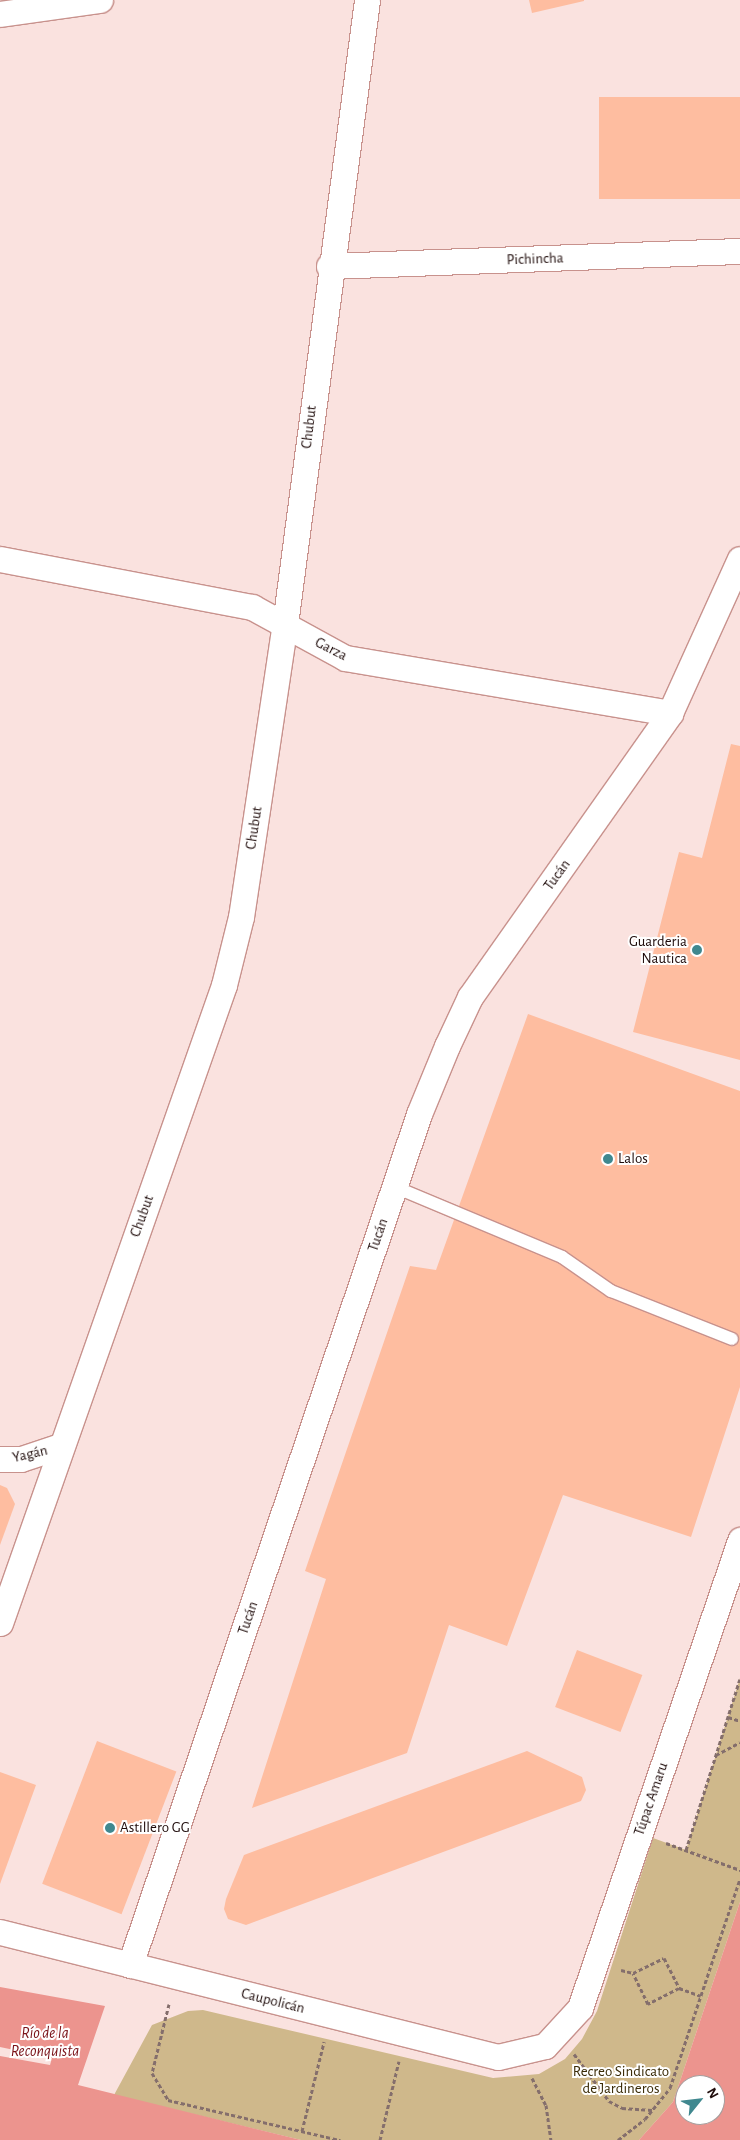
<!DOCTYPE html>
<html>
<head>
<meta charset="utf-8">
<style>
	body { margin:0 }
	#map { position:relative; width:740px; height:2140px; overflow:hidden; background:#fae2df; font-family:"Alegreya Sans",sans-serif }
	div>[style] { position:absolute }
	.green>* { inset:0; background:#cfb88b }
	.water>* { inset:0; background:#ec948e }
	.pier>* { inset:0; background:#fae2df }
	.building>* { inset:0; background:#febda0; transform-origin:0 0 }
	.path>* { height:3px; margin-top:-1.5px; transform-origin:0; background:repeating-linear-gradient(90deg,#846e6c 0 4px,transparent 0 6.5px) }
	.roads { filter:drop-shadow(1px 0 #c8928d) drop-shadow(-1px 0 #c8928d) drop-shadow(0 1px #c8928d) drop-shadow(0 -1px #c8928d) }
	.service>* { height:12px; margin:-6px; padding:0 6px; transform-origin:6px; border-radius:6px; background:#fff }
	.minor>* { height:25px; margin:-12.5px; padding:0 12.5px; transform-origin:12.5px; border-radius:12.5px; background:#fff }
	.dots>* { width:14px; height:14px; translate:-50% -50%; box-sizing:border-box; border:2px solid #fff; border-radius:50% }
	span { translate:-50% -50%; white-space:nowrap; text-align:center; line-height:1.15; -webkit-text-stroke:4px #fff; paint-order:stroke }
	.street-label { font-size:15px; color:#1f0c0b }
	.poi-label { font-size:15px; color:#1f0c0b }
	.right { translate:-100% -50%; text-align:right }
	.left { translate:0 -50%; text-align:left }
	.park-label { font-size:15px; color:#3a2b07 }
	.water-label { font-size:16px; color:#7a1218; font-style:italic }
	.north { position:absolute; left:675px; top:2075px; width:50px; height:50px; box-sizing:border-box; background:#fff; border:1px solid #a59e9d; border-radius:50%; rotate:61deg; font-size:14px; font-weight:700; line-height:20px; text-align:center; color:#1f0c0b }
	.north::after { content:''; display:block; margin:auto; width:18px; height:22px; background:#40888f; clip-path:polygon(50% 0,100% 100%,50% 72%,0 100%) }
</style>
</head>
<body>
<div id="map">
	<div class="green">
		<div style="clip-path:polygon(740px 1678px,740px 1902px,673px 2102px,639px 2140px,301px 2140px,114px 2095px,152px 2025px,188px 2011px,203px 2010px,493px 2078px,539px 2074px,565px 2059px,582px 2039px,597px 2011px,653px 1838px,686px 1850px)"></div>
	</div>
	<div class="water">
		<div style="clip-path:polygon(evenodd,740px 1902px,740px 2140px,639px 2140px,673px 2102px,740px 1902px,685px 2085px,715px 2085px,715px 2115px,685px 2115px,685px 2085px)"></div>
		<div style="clip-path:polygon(0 1987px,105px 2006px,78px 2085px,301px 2140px,0 2140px)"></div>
	</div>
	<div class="pier">
		<div style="clip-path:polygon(0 2047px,52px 2058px,50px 2065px,0 2056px)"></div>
	</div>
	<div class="building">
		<div style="clip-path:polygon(529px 0,584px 0,584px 1px,532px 13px)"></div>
		<div style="left:740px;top:97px;width:102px;height:141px;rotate:90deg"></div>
		<div style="clip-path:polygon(731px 744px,740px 746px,740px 1060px,633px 1032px,679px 852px,702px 858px)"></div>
		<div style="clip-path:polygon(528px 1014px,740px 1091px,740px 1387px,691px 1537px,563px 1495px,507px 1646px,449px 1625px,407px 1753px,252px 1808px,326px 1579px,305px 1571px,410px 1266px,436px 1270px)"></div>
		<div style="clip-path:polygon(0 1485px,7px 1488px,15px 1504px,0 1545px)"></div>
		<div style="left:577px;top:1650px;width:70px;height:61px;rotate:21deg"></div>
		<div style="left:97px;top:1741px;width:85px;height:153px;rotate:21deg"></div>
		<div style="clip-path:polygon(527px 1751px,582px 1777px,586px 1790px,581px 1801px,246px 1925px,228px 1919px,224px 1909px,226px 1899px,244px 1855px)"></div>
		<div style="clip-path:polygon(0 1772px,36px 1785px,0 1884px)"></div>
	</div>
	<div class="path">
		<div style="left:728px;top:1717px;width:13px;rotate:18deg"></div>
		<div style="left:716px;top:1755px;width:27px;rotate:-28deg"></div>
		<div style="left:666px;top:1843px;width:79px;rotate:20deg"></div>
		<div style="left:686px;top:1850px;width:179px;rotate:-72.5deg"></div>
		<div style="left:664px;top:1958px;width:34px;rotate:63deg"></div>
		<div style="left:679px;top:1988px;width:35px;rotate:153deg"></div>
		<div style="left:648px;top:2004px;width:34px;rotate:-116deg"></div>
		<div style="left:633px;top:1973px;width:34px;rotate:-26deg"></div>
		<div style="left:621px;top:1970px;width:12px;rotate:14deg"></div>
		<div style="left:679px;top:1988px;width:23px;rotate:20deg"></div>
		<div style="left:169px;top:2004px;width:71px;rotate:103.8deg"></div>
		<div style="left:152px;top:2073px;width:31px;rotate:59deg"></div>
		<div style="left:168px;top:2100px;width:177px;rotate:13.1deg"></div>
		<div style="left:574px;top:2054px;width:59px;rotate:53.3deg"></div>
		<div style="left:609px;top:2101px;width:15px;rotate:28deg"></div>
		<div style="left:622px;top:2108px;width:30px;rotate:4deg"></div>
		<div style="left:532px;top:2078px;width:30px;rotate:63deg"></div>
		<div style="left:546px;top:2105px;width:35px;rotate:82deg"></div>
		<div style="left:302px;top:2131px;width:92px;rotate:-76.1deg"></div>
		<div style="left:380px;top:2140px;width:81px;rotate:-76.5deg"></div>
		<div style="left:618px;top:2140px;width:34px;rotate:-38deg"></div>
		<div style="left:645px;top:2119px;width:40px;rotate:-51deg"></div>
		<div style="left:670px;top:2088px;width:220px;rotate:-71.5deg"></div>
	</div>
	<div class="roads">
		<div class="service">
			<div style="left:395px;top:1187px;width:181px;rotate:22.7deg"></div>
			<div style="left:562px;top:1257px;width:60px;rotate:34.8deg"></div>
			<div style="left:611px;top:1291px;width:130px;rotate:21.6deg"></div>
		</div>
		<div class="minor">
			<div style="left:0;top:14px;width:101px;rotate:-8deg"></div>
			<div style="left:329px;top:266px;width:411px;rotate:-2.1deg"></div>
			<div style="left:0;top:559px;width:257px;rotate:10.8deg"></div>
			<div style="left:252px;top:607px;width:106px;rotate:28.7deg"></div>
			<div style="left:345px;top:658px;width:330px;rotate:9.6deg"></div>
			<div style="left:0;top:1459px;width:21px"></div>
			<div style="left:21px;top:1459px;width:41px;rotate:-18.4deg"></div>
			<div style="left:0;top:1623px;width:676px;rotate:-70.65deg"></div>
			<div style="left:224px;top:985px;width:70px;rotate:-76deg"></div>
			<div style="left:241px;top:917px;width:296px;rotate:-81.5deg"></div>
			<div style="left:285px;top:624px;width:629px;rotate:-82.51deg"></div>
			<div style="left:0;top:1932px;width:513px;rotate:14.09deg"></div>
			<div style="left:498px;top:2057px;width:48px;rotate:-13.2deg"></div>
			<div style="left:545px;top:2046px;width:52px;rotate:-47.4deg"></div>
			<div style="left:580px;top:2008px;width:495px;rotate:-71.1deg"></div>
			<div style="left:130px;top:1965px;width:899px;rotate:-71.24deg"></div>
			<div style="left:419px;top:1114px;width:74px;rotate:-67.6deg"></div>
			<div style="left:447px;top:1046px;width:54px;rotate:-64.9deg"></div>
			<div style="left:470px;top:997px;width:347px;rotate:-54.8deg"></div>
			<div style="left:670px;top:713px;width:169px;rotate:-65.6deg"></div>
		</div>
	</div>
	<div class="dots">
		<div style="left:697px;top:950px;background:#40888f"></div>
		<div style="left:608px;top:1159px;background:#40888f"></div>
		<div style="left:110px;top:1828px;background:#40888f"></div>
	</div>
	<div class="street-label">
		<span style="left:535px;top:259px;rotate:-2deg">Pichincha</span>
		<span style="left:309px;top:427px;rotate:-83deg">Chubut</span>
		<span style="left:331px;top:649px;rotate:27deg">Garza</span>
		<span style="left:254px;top:828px;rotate:-81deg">Chubut</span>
		<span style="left:557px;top:875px;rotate:-54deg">Tucán</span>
		<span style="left:142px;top:1216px;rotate:-70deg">Chubut</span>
		<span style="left:378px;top:1235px;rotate:-71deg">Tucán</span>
		<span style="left:30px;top:1454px;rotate:-13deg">Yagán</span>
		<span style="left:248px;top:1618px;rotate:-71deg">Tucán</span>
		<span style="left:651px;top:1799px;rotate:-71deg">Túpac Amaru</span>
		<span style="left:273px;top:2001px;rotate:14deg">Caupolicán</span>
	</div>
	<div class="poi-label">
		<span class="right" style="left:687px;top:950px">Guarderia<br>Nautica</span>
		<span class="left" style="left:618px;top:1159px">Lalos</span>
		<span class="left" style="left:120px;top:1828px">Astillero GG</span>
	</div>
	<div class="park-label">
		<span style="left:621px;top:2080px">Recreo Sindicato<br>de Jardineros</span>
	</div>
	<div class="water-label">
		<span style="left:45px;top:2042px">Río de la<br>Reconquista</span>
	</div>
	<div class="north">N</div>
</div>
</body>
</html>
